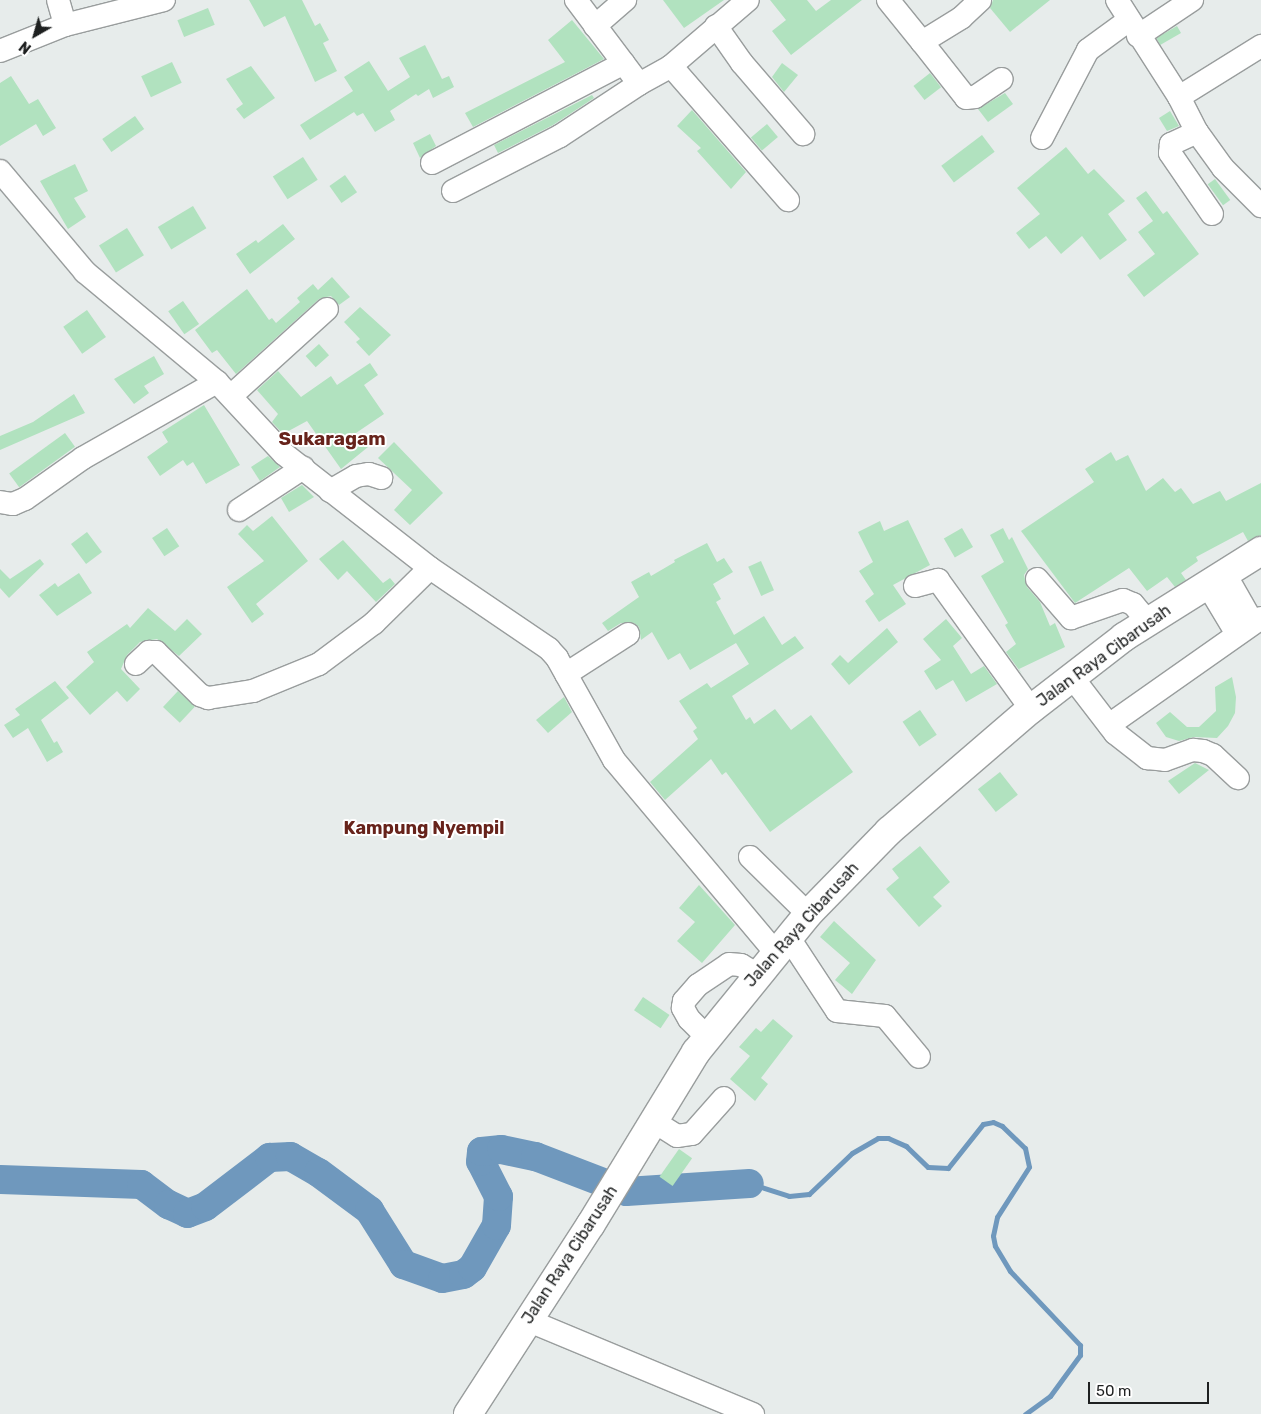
<!DOCTYPE html>
<html>
<head>
<meta charset="utf-8">
<style>
	body { margin:0 }
	#map { position:relative; width:1261px; height:1414px; overflow:hidden; background:#e7eceb; font-family:Rubik,sans-serif }
	div>[style] { position:absolute }
	.stream>* { height:5px; margin:-2.5px; padding:0 2.5px; transform-origin:2.5px; border-radius:2.5px; background:#6f98bd }
	.river>* { height:29px; margin:-14.5px; padding:0 14.5px; transform-origin:14.5px; border-radius:14.5px; background:#6f98bd }
	.building>* { inset:0; background:#b1e2bf; transform-origin:0 0 }
	.roads { filter:drop-shadow(1px 0 #999d9d) drop-shadow(-1px 0 #999d9d) drop-shadow(0 1px #999d9d) drop-shadow(0 -1px #999d9d) }
	.minor>* { height:22px; margin:-11px; padding:0 11px; transform-origin:11px; border-radius:11px; background:#fff }
	.major>* { height:28px; margin:-14px; padding:0 14px; transform-origin:14px; border-radius:14px; background:#fff }
	span { translate:-50% -50%; white-space:nowrap; text-align:center; line-height:1.15; -webkit-text-stroke:4px #fff; paint-order:stroke }
	.street-label { font-size:16px; color:#1e2020 }
	.neighbourhood-label { font-size:18px; color:#67231b; font-weight:700 }
	.quarter-label { font-size:19px; color:#67231b; font-weight:700 }
	.north { position:absolute; left:10px; top:10px; width:50px; height:50px; -webkit-text-stroke:4px #fff; paint-order:stroke; rotate:218deg; font-size:14px; font-weight:700; line-height:20px; text-align:center; color:#1e2020 }
	.north::after { content:''; display:block; margin:auto; width:18px; height:22px; background:#1e2020; clip-path:polygon(50% 0,100% 100%,50% 72%,0 100%) }
	.scale { position:absolute; left:1088px; top:1382px; width:121px; height:22px; box-sizing:border-box; border:2px solid #1e2020; border-top:0; padding-left:6px; font-size:15px; line-height:18px; white-space:nowrap; color:#1e2020; -webkit-text-stroke:4px #fff; paint-order:stroke }
</style>
</head>
<body>
<div id="map">
	<div class="stream">
		<div style="left:749px;top:1183px;width:42px;rotate:18deg"></div>
		<div style="left:789px;top:1196px;width:20px;rotate:-6deg"></div>
		<div style="left:809px;top:1194px;width:59px;rotate:-43.6deg"></div>
		<div style="left:852px;top:1153px;width:30px;rotate:-30deg"></div>
		<div style="left:878px;top:1138px;width:10px"></div>
		<div style="left:888px;top:1138px;width:20px;rotate:24deg"></div>
		<div style="left:906px;top:1146px;width:30px;rotate:44deg"></div>
		<div style="left:928px;top:1167px;width:20px;rotate:3deg"></div>
		<div style="left:948px;top:1168px;width:56px;rotate:-51.5deg"></div>
		<div style="left:983px;top:1124px;width:10px;rotate:-11deg"></div>
		<div style="left:993px;top:1122px;width:10px;rotate:24deg"></div>
		<div style="left:1002px;top:1126px;width:32px;rotate:44deg"></div>
		<div style="left:1025px;top:1148px;width:19px;rotate:78deg"></div>
		<div style="left:1029px;top:1167px;width:59px;rotate:122.6deg"></div>
		<div style="left:997px;top:1217px;width:19px;rotate:102deg"></div>
		<div style="left:993px;top:1236px;width:10px;rotate:79deg"></div>
		<div style="left:995px;top:1246px;width:29px;rotate:59deg"></div>
		<div style="left:1010px;top:1271px;width:102px;rotate:46.6deg"></div>
		<div style="left:1080px;top:1345px;width:10px;rotate:90deg"></div>
		<div style="left:1080px;top:1355px;width:51px;rotate:126.2deg"></div>
		<div style="left:1050px;top:1396px;width:31px;rotate:144deg"></div>
	</div>
	<div class="river">
		<div style="left:0;top:1179px;width:141px;rotate:2deg"></div>
		<div style="left:141px;top:1184px;width:34px;rotate:37deg"></div>
		<div style="left:168px;top:1204px;width:21px;rotate:25deg"></div>
		<div style="left:187px;top:1213px;width:19px;rotate:-21deg"></div>
		<div style="left:205px;top:1206px;width:81px;rotate:-37.4deg"></div>
		<div style="left:269px;top:1157px;width:21px;rotate:-3deg"></div>
		<div style="left:290px;top:1156px;width:32px;rotate:30deg"></div>
		<div style="left:318px;top:1172px;width:64px;rotate:36.7deg"></div>
		<div style="left:369px;top:1210px;width:64px;rotate:57.8deg"></div>
		<div style="left:403px;top:1264px;width:41px;rotate:19.7deg"></div>
		<div style="left:442px;top:1278px;width:21px;rotate:-11deg"></div>
		<div style="left:463px;top:1274px;width:11px;rotate:-38deg"></div>
		<div style="left:472px;top:1267px;width:48px;rotate:-60.3deg"></div>
		<div style="left:496px;top:1225px;width:29px;rotate:-86deg"></div>
		<div style="left:498px;top:1196px;width:39px;rotate:-117deg"></div>
		<div style="left:480px;top:1161px;width:10px;rotate:-84deg"></div>
		<div style="left:481px;top:1151px;width:20px;rotate:-6deg"></div>
		<div style="left:501px;top:1149px;width:35px;rotate:12deg"></div>
		<div style="left:535px;top:1156px;width:97px;rotate:21deg"></div>
		<div style="left:626px;top:1191px;width:123px;rotate:-3.7deg"></div>
	</div>
	<div class="building">
		<div style="clip-path:polygon(249px 0,302px 0,315px 26px,320px 23px,329px 40px,323px 43px,337px 71px,315px 82px,285px 16px,264px 27px)"></div>
		<div style="clip-path:polygon(663px 0,724px 0,684px 28px)"></div>
		<div style="clip-path:polygon(770px 0,807px 0,816px 11px,831px 0,862px 0,791px 55px,772px 31px,786px 20px)"></div>
		<div style="clip-path:polygon(993px 0,1050px 0,1010px 32px,990px 8px)"></div>
		<div style="left:208px;top:8px;width:18px;height:33px;rotate:68deg"></div>
		<div style="clip-path:polygon(572px 20px,604px 59px,473px 127px,465px 113px,565px 62px,548px 40px)"></div>
		<div style="left:1177px;top:26px;width:8px;height:24px;rotate:60deg"></div>
		<div style="clip-path:polygon(425px 45px,442px 79px,449px 76px,454px 87px,433px 98px,429px 89px,418px 96px,416px 94px,390px 111px,395px 120px,375px 132px,363px 113px,357px 116px,354px 112px,310px 140px,300px 125px,353px 91px,344px 77px,369px 61px,388px 91px,410px 77px,399px 58px)"></div>
		<div style="left:172px;top:62px;width:23px;height:34px;rotate:65deg"></div>
		<div style="clip-path:polygon(782px 63px,798px 75px,784px 92px,772px 77px)"></div>
		<div style="clip-path:polygon(251px 66px,275px 98px,244px 119px,236px 109px,243px 104px,226px 79px)"></div>
		<div style="left:930px;top:73px;width:18px;height:21px;rotate:52deg"></div>
		<div style="clip-path:polygon(11px 76px,29px 104px,38px 99px,56px 128px,43px 136px,36px 124px,0 146px,0 83px)"></div>
		<div style="clip-path:polygon(1005px 93px,1013px 104px,988px 122px,978px 109px)"></div>
		<div style="clip-path:polygon(592px 95px,594px 98px,553px 125px,498px 153px,494px 145px)"></div>
		<div style="clip-path:polygon(692px 110px,746px 172px,731px 189px,697px 151px,701px 148px,677px 126px)"></div>
		<div style="clip-path:polygon(1170px 111px,1179px 126px,1167px 131px,1159px 118px)"></div>
		<div style="left:135px;top:116px;width:16px;height:40px;rotate:55deg"></div>
		<div style="left:767px;top:124px;width:17px;height:21px;rotate:50deg"></div>
		<div style="clip-path:polygon(430px 134px,436px 146px,420px 158px,413px 143px)"></div>
		<div style="left:982px;top:135px;width:21px;height:51px;rotate:53deg"></div>
		<div style="clip-path:polygon(1066px 147px,1088px 174px,1094px 169px,1125px 201px,1108px 214px,1127px 240px,1100px 260px,1082px 236px,1061px 254px,1046px 236px,1029px 249px,1016px 233px,1040px 214px,1017px 188px)"></div>
		<div style="left:303px;top:157px;width:27px;height:36px;rotate:57deg"></div>
		<div style="clip-path:polygon(75px 164px,88px 191px,74px 198px,86px 217px,68px 229px,40px 181px)"></div>
		<div style="left:345px;top:175px;width:21px;height:19px;rotate:55deg"></div>
		<div style="left:1215px;top:179px;width:26px;height:9px;rotate:54deg"></div>
		<div style="clip-path:polygon(1146px 191px,1163px 214px,1167px 211px,1199px 254px,1144px 297px,1127px 275px,1155px 254px,1138px 232px,1153px 221px,1136px 198px)"></div>
		<div style="left:193px;top:206px;width:26px;height:41px;rotate:59deg"></div>
		<div style="clip-path:polygon(283px 224px,295px 239px,250px 274px,236px 254px,256px 240px,258px 243px)"></div>
		<div style="left:127px;top:228px;width:32px;height:33px;rotate:58deg"></div>
		<div style="clip-path:polygon(332px 277px,350px 297px,339px 305px,331px 296px,319px 299px,236px 374px,217px 350px,212px 353px,195px 330px,247px 289px,269px 320px,272px 318px,276px 323px,300px 302px,297px 298px,313px 284px,318px 290px)"></div>
		<div style="left:183px;top:301px;width:28px;height:18px;rotate:55deg"></div>
		<div style="clip-path:polygon(360px 307px,391px 335px,369px 356px,356px 342px,360px 339px,344px 322px)"></div>
		<div style="left:87px;top:310px;width:33px;height:29px;rotate:55deg"></div>
		<div style="left:319px;top:344px;width:15px;height:18px;rotate:48deg"></div>
		<div style="clip-path:polygon(154px 356px,164px 374px,144px 386px,149px 393px,134px 404px,114px 379px)"></div>
		<div style="clip-path:polygon(370px 363px,378px 375px,364px 385px,384px 414px,356px 433px,368px 447px,341px 469px,307px 421px,283px 434px,272px 422px,278px 414px,257px 390px,278px 371px,301px 397px,331px 376px,337px 385px)"></div>
		<div style="clip-path:polygon(74px 394px,85px 413px,0 450px,0 436px,33px 422px)"></div>
		<div style="clip-path:polygon(204px 405px,240px 465px,206px 484px,193px 462px,187px 466px,183px 460px,160px 476px,147px 457px,168px 442px,162px 432px)"></div>
		<div style="left:65px;top:433px;width:17px;height:69px;rotate:54deg"></div>
		<div style="clip-path:polygon(394px 442px,443px 493px,410px 525px,394px 510px,412px 490px,378px 458px)"></div>
		<div style="clip-path:polygon(1111px 452px,1116px 461px,1128px 455px,1146px 491px,1163px 478px,1175px 492px,1181px 488px,1193px 504px,1220px 491px,1226px 501px,1261px 483px,1261px 535px,1248px 541px,1243px 532px,1196px 557px,1198px 561px,1181px 573px,1186px 580px,1175px 587px,1167px 577px,1147px 591px,1129px 568px,1075px 603px,1021px 531px,1094px 482px,1085px 469px)"></div>
		<div style="clip-path:polygon(268px 456px,280px 467px,260px 481px,251px 467px)"></div>
		<div style="clip-path:polygon(302px 485px,314px 497px,289px 512px,281px 498px)"></div>
		<div style="clip-path:polygon(272px 516px,308px 561px,256px 604px,264px 614px,252px 623px,227px 587px,264px 561px,238px 534px,247px 525px,253px 531px)"></div>
		<div style="clip-path:polygon(908px 520px,930px 565px,893px 585px,906px 604px,879px 622px,865px 601px,874px 594px,859px 571px,873px 562px,858px 532px,880px 521px,884px 531px)"></div>
		<div style="left:167px;top:528px;width:22px;height:18px;rotate:56deg"></div>
		<div style="left:962px;top:528px;width:22px;height:21px;rotate:60deg"></div>
		<div style="clip-path:polygon(1003px 528px,1009px 540px,1012px 537px,1028px 569px,1024px 575px,1027px 587px,1040px 602px,1050px 626px,1055px 623px,1065px 647px,1019px 669px,1022px 674px,1006px 652px,1016px 644px,1005px 625px,1008px 623px,981px 576px,1004px 562px,990px 535px)"></div>
		<div style="left:87px;top:532px;width:25px;height:20px;rotate:53deg"></div>
		<div style="clip-path:polygon(343px 540px,383px 583px,390px 578px,395px 584px,376px 602px,347px 571px,338px 580px,319px 559px)"></div>
		<div style="clip-path:polygon(707px 543px,717px 562px,724px 558px,733px 572px,713px 584px,721px 599px,716px 602px,734px 635px,764px 616px,782px 645px,795px 636px,804px 648px,732px 696px,746px 720px,750px 717px,754px 724px,775px 709px,791px 730px,811px 715px,853px 772px,770px 832px,726px 772px,722px 775px,711px 759px,665px 800px,650px 782px,698px 739px,693px 731px,697px 728px,679px 701px,707px 683px,711px 688px,749px 664px,736px 643px,690px 670px,680px 653px,668px 660px,652px 632px,641px 640px,639px 627px,634px 623px,621px 623px,608px 631px,602px 623px,639px 597px,631px 582px,649px 572px,651px 576px,675px 562px,674px 560px)"></div>
		<div style="clip-path:polygon(40px 559px,44px 564px,9px 598px,0 588px,0 569px,10px 579px)"></div>
		<div style="left:761px;top:561px;width:32px;height:14px;rotate:66deg"></div>
		<div style="clip-path:polygon(79px 573px,92px 593px,57px 616px,39px 595px,55px 583px,58px 587px)"></div>
		<div style="clip-path:polygon(148px 608px,175px 631px,187px 619px,202px 634px,179px 656px,157px 639px,140px 642px,127px 655px,121px 669px,140px 689px,127px 702px,117px 691px,90px 715px,66px 687px,94px 662px,87px 652px,127px 624px,130px 628px)"></div>
		<div style="clip-path:polygon(946px 619px,962px 638px,953px 646px,971px 674px,984px 666px,997px 684px,966px 702px,953px 680px,936px 690px,924px 671px,941px 660px,923px 639px)"></div>
		<div style="clip-path:polygon(887px 628px,898px 642px,849px 685px,831px 664px,840px 655px,848px 663px)"></div>
		<div style="clip-path:polygon(1232px 677px,1236px 697px,1235px 713px,1228px 726px,1217px 738px,1194px 737px,1179px 741px,1166px 737px,1156px 723px,1170px 712px,1187px 727px,1199px 727px,1216px 711px,1215px 687px)"></div>
		<div style="clip-path:polygon(55px 681px,69px 698px,41px 720px,54px 743px,57px 741px,63px 752px,47px 762px,28px 728px,13px 738px,4px 725px,20px 715px,15px 709px)"></div>
		<div style="left:178px;top:691px;width:23px;height:22px;rotate:43deg"></div>
		<div style="clip-path:polygon(564px 697px,572px 712px,548px 733px,536px 720px)"></div>
		<div style="left:920px;top:710px;width:30px;height:21px;rotate:56deg"></div>
		<div style="clip-path:polygon(1195px 763px,1209px 770px,1179px 794px,1168px 781px)"></div>
		<div style="left:1000px;top:772px;width:29px;height:28px;rotate:52deg"></div>
		<div style="clip-path:polygon(920px 846px,950px 882px,933px 897px,942px 906px,919px 927px,886px 889px,899px 878px,892px 869px)"></div>
		<div style="clip-path:polygon(699px 885px,735px 925px,702px 963px,677px 941px,695px 922px,679px 908px)"></div>
		<div style="clip-path:polygon(834px 921px,876px 960px,852px 994px,835px 980px,850px 963px,820px 937px)"></div>
		<div style="left:643px;top:997px;width:32px;height:16px;rotate:34deg"></div>
		<div style="clip-path:polygon(773px 1019px,793px 1036px,761px 1078px,768px 1084px,755px 1101px,730px 1079px,750px 1056px,739px 1047px,756px 1028px,761px 1032px)"></div>
		<div style="left:679px;top:1149px;width:16px;height:34px;rotate:35deg"></div>
	</div>
	<div class="roads">
		<div class="minor">
			<div style="left:58px;top:0;width:26px;rotate:74deg"></div>
			<div style="left:576px;top:0;width:105px;rotate:53.1deg"></div>
			<div style="left:639px;top:84px;width:37px;rotate:-29deg"></div>
			<div style="left:671px;top:66px;width:101px;rotate:-40.6deg"></div>
			<div style="left:888px;top:0;width:54px;rotate:51deg"></div>
			<div style="left:922px;top:42px;width:46px;rotate:-31.6deg"></div>
			<div style="left:961px;top:18px;width:26px;rotate:-43deg"></div>
			<div style="left:1117px;top:0;width:115px;rotate:57.4deg"></div>
			<div style="left:1179px;top:97px;width:39px;rotate:63deg"></div>
			<div style="left:1197px;top:132px;width:44px;rotate:54.2deg"></div>
			<div style="left:1223px;top:168px;width:54px;rotate:45deg"></div>
			<div style="left:595px;top:26px;width:40px;rotate:-41deg"></div>
			<div style="left:716px;top:26px;width:45px;rotate:54.9deg"></div>
			<div style="left:742px;top:63px;width:94px;rotate:49.3deg"></div>
			<div style="left:1138px;top:36px;width:65px;rotate:-33.7deg"></div>
			<div style="left:922px;top:42px;width:71px;rotate:51.8deg"></div>
			<div style="left:966px;top:98px;width:9px;rotate:-6deg"></div>
			<div style="left:975px;top:97px;width:32px;rotate:-34deg"></div>
			<div style="left:0;top:51px;width:70px;rotate:-21.8deg"></div>
			<div style="left:65px;top:25px;width:102px;rotate:-14.2deg"></div>
			<div style="left:671px;top:66px;width:178px;rotate:48.9deg"></div>
			<div style="left:1179px;top:97px;width:97px;rotate:-31.9deg"></div>
			<div style="left:1197px;top:132px;width:29px;rotate:155deg"></div>
			<div style="left:1171px;top:144px;width:9px;rotate:96deg"></div>
			<div style="left:1170px;top:153px;width:74px;rotate:55.5deg"></div>
			<div style="left:1042px;top:138px;width:99px;rotate:-62.4deg"></div>
			<div style="left:1088px;top:50px;width:51px;rotate:-36.2deg"></div>
			<div style="left:432px;top:163px;width:216px;rotate:-27.5deg"></div>
			<div style="left:0;top:171px;width:132px;rotate:49.9deg"></div>
			<div style="left:85px;top:272px;width:172px;rotate:39.8deg"></div>
			<div style="left:217px;top:382px;width:98px;rotate:47.1deg"></div>
			<div style="left:284px;top:454px;width:185px;rotate:38deg"></div>
			<div style="left:430px;top:568px;width:144px;rotate:34.2deg"></div>
			<div style="left:549px;top:649px;width:12px;rotate:48deg"></div>
			<div style="left:557px;top:658px;width:117px;rotate:60.8deg"></div>
			<div style="left:614px;top:760px;width:251px;rotate:50deg"></div>
			<div style="left:453px;top:191px;width:120px;rotate:-27.2deg"></div>
			<div style="left:560px;top:136px;width:95px;rotate:-33.4deg"></div>
			<div style="left:232px;top:395px;width:128px;rotate:-42.2deg"></div>
			<div style="left:330px;top:491px;width:30px;rotate:-30deg"></div>
			<div style="left:356px;top:476px;width:13px;rotate:-9deg"></div>
			<div style="left:369px;top:474px;width:13px;rotate:18deg"></div>
			<div style="left:0;top:502px;width:13px;rotate:9deg"></div>
			<div style="left:13px;top:504px;width:13px;rotate:-23deg"></div>
			<div style="left:25px;top:499px;width:71px;rotate:-35.3deg"></div>
			<div style="left:83px;top:458px;width:154px;rotate:-29.6deg"></div>
			<div style="left:239px;top:510px;width:77px;rotate:-33.3deg"></div>
			<div style="left:1225px;top:574px;width:56px;rotate:60.3deg"></div>
			<div style="left:1037px;top:579px;width:52px;rotate:48.9deg"></div>
			<div style="left:1071px;top:618px;width:55px;rotate:-19.1deg"></div>
			<div style="left:1123px;top:600px;width:11px;rotate:22deg"></div>
			<div style="left:1133px;top:604px;width:23px;rotate:50deg"></div>
			<div style="left:1207px;top:584px;width:58px;rotate:59deg"></div>
			<div style="left:915px;top:586px;width:24px;rotate:-15deg"></div>
			<div style="left:938px;top:580px;width:159px;rotate:54.2deg"></div>
			<div style="left:136px;top:664px;width:18px;rotate:-43deg"></div>
			<div style="left:149px;top:652px;width:7px"></div>
			<div style="left:156px;top:652px;width:62px;rotate:44.3deg"></div>
			<div style="left:200px;top:695px;width:9px;rotate:21deg"></div>
			<div style="left:208px;top:698px;width:46px;rotate:-8.8deg"></div>
			<div style="left:253px;top:691px;width:71px;rotate:-22.2deg"></div>
			<div style="left:319px;top:664px;width:69px;rotate:-36.7deg"></div>
			<div style="left:374px;top:623px;width:78px;rotate:-44.5deg"></div>
			<div style="left:566px;top:674px;width:74px;rotate:-32.8deg"></div>
			<div style="left:1072px;top:677px;width:71px;rotate:52.5deg"></div>
			<div style="left:1115px;top:733px;width:41px;rotate:38deg"></div>
			<div style="left:1147px;top:758px;width:18px;rotate:6deg"></div>
			<div style="left:1165px;top:760px;width:30px;rotate:-20deg"></div>
			<div style="left:1193px;top:750px;width:10px;rotate:6deg"></div>
			<div style="left:1203px;top:751px;width:11px;rotate:22deg"></div>
			<div style="left:1213px;top:755px;width:34px;rotate:43deg"></div>
			<div style="left:1109px;top:725px;width:186px;rotate:-35.1deg"></div>
			<div style="left:750px;top:857px;width:81px;rotate:44.5deg"></div>
			<div style="left:789px;top:938px;width:87px;rotate:56.7deg"></div>
			<div style="left:837px;top:1011px;width:48px;rotate:5.9deg"></div>
			<div style="left:885px;top:1016px;width:53px;rotate:50.3deg"></div>
			<div style="left:707px;top:1037px;width:25px;rotate:-135deg"></div>
			<div style="left:689px;top:1019px;width:13px;rotate:-119deg"></div>
			<div style="left:683px;top:1008px;width:7px;rotate:-82deg"></div>
			<div style="left:684px;top:1001px;width:21px;rotate:-49deg"></div>
			<div style="left:698px;top:985px;width:37px;rotate:-34deg"></div>
			<div style="left:729px;top:964px;width:12px;rotate:5deg"></div>
			<div style="left:741px;top:965px;width:17px;rotate:31deg"></div>
			<div style="left:653px;top:1121px;width:28px;rotate:32deg"></div>
			<div style="left:677px;top:1136px;width:15px;rotate:-8deg"></div>
			<div style="left:692px;top:1134px;width:48px;rotate:-48.4deg"></div>
			<div style="left:527px;top:1320px;width:245px;rotate:22.6deg"></div>
		</div>
		<div class="major">
			<div style="left:468px;top:1414px;width:226px;rotate:-57.1deg"></div>
			<div style="left:591px;top:1224px;width:202px;rotate:-58.6deg"></div>
			<div style="left:696px;top:1052px;width:178px;rotate:-50.9deg"></div>
			<div style="left:808px;top:914px;width:116px;rotate:-45.7deg"></div>
			<div style="left:889px;top:831px;width:187px;rotate:-40.7deg"></div>
			<div style="left:1031px;top:709px;width:118px;rotate:-37.7deg"></div>
			<div style="left:1124px;top:637px;width:162px;rotate:-32.1deg"></div>
		</div>
	</div>
	<div class="street-label">
		<span style="left:1104px;top:656px;rotate:-36deg">Jalan Raya Cibarusah</span>
		<span style="left:802px;top:925px;rotate:-48deg">Jalan Raya Cibarusah</span>
		<span style="left:570px;top:1255px;rotate:-57deg">Jalan Raya Cibarusah</span>
	</div>
	<div class="neighbourhood-label">
		<span style="left:424px;top:828px">Kampung Nyempil</span>
	</div>
	<div class="quarter-label">
		<span style="left:332px;top:439px">Sukaragam</span>
	</div>
	<div class="north">N</div>
	<div class="scale">50 m</div>
</div>
</body>
</html>
